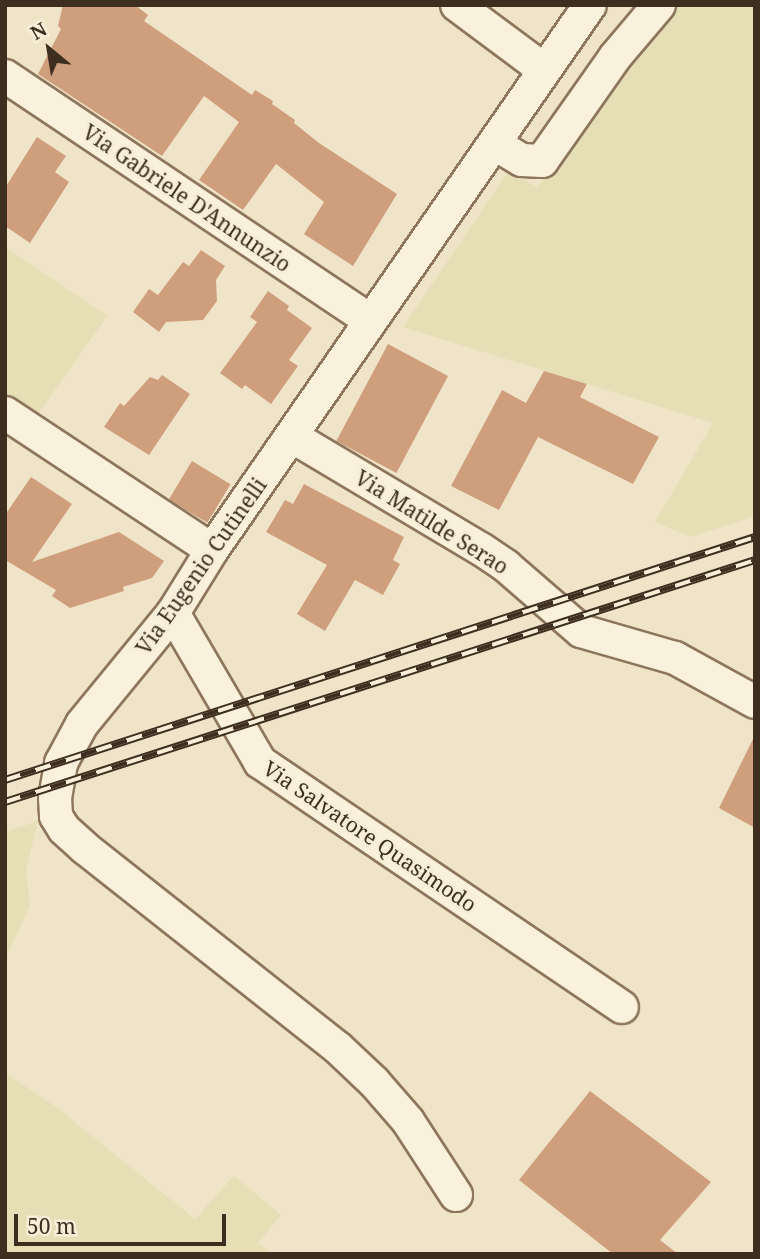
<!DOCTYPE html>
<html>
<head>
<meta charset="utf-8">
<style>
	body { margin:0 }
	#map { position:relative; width:760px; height:1259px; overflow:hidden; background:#f0e4c8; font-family:"Noto Serif",serif }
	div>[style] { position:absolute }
	.farmland>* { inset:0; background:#e6deb5 }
	.building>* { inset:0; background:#cf9f7d; transform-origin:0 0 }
	.roads { filter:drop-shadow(2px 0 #8d765c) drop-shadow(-2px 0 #8d765c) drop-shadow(0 2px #8d765c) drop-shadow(0 -2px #8d765c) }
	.minor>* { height:32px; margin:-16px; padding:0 16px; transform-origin:16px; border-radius:16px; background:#faf1dc }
	.rail>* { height:8px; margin-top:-4px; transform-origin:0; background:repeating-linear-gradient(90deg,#f7eed8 0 16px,#3d2e20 0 32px); box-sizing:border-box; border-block:2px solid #3d2e20 }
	span { translate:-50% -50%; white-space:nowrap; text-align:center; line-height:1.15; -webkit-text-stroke:6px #f7eed8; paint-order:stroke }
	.street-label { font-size:21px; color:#3d2e20 }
	.frame { position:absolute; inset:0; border:7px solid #3d2e20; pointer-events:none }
	.north { position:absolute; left:14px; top:14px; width:70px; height:70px; -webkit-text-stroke:5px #f7eed8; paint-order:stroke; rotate:330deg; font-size:19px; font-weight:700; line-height:28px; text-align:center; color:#3d2e20 }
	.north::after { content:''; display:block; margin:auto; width:24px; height:32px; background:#3d2e20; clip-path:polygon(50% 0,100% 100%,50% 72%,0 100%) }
	.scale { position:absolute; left:14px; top:1214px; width:212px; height:32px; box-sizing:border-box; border:4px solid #3d2e20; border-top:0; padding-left:9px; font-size:21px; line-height:24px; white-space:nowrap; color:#3d2e20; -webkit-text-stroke:5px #f7eed8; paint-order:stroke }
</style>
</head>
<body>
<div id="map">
	<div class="farmland">
		<div style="clip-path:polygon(676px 5px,755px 5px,755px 516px,690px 537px,655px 522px,713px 423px,403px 327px,510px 169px,537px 188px,630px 52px)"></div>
		<div style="clip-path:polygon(5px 247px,107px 316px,36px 417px,5px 396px)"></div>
		<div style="clip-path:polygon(38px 821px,26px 870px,30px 906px,5px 958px,5px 832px)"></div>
		<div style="clip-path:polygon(5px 1073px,56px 1107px,195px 1219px,234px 1176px,281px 1215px,258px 1243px,272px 1254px,5px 1254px)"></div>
	</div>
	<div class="building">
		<div style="clip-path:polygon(63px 5px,135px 5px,148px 15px,144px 21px,252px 95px,255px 90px,273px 101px,272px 104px,295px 120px,294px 123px,319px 143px,397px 194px,353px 266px,304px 234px,324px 202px,276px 164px,243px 210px,199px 180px,239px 122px,204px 96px,162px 156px,38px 74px,61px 29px,58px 26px)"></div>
		<div style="clip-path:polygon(37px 137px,66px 156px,55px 172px,69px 182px,30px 243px,5px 226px,5px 188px)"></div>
		<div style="clip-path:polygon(201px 250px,225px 266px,216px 280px,217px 301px,203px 320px,166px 322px,159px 332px,133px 312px,149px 289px,158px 295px,183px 262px,189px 266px)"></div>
		<div style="clip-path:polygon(268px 291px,289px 306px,287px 310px,312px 328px,289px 360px,298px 366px,271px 404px,245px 385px,242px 389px,220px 373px,257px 322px,250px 317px)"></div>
		<div style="left:388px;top:344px;width:68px;height:110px;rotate:28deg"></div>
		<div style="clip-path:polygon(544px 371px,587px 384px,580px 397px,659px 437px,633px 484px,538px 437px,499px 510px,451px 486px,502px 390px,526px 403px)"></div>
		<div style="clip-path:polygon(162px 375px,190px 394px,149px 455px,104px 427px,120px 403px,124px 406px,150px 377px,158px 380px)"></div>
		<div style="left:192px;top:461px;width:45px;height:45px;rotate:31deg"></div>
		<div style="clip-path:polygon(31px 477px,72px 504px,32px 562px,119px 532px,164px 561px,152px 578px,123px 587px,124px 591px,70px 608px,52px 596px,56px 590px,5px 560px,5px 515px)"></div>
		<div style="clip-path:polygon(304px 484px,404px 537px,393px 560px,400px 564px,383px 595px,355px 580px,325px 631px,297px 614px,327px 565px,266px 532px,285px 500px,293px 504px)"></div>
		<div style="clip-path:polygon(755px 735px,755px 828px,719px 808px)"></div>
		<div style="clip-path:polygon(590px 1091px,711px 1182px,660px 1240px,678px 1254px,613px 1254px,519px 1180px)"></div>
	</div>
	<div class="roads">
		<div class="minor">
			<div style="left:457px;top:5px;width:107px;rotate:36.7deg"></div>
			<div style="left:5px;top:76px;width:439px;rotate:33.8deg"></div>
			<div style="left:495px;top:144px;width:31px;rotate:31deg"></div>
			<div style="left:522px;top:160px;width:20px;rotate:3deg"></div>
			<div style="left:542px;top:161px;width:127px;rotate:-54.9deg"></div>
			<div style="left:615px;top:57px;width:68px;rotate:-49.8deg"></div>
			<div style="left:5px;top:413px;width:248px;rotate:33.5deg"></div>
			<div style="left:293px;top:437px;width:219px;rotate:30.8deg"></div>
			<div style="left:481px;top:549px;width:30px;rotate:34deg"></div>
			<div style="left:506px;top:566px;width:99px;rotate:40.9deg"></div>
			<div style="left:581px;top:631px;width:98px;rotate:16deg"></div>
			<div style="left:675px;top:658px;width:91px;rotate:28.8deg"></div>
			<div style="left:173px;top:613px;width:173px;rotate:59.7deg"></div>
			<div style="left:260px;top:762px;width:437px;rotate:34.1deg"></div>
			<div style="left:456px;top:1195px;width:88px;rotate:-123deg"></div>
			<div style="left:408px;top:1121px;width:52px;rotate:-131.1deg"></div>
			<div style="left:374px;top:1082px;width:50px;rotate:-136.6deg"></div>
			<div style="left:338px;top:1048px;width:323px;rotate:-141.7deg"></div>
			<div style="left:85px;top:848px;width:28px;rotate:-138deg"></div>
			<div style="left:64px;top:829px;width:15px;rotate:-122deg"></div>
			<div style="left:56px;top:816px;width:18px;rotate:-93deg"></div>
			<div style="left:55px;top:798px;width:36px;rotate:-80deg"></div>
			<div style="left:61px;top:763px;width:44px;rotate:-61.7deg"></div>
			<div style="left:82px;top:724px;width:144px;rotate:-50.7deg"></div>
			<div style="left:173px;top:613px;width:74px;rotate:-58.2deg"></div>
			<div style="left:212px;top:550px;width:663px;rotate:-55.26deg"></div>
		</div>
	</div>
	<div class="rail">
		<div style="left:5px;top:780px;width:788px;rotate:-17.95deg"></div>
		<div style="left:5px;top:802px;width:788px;rotate:-17.88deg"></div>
	</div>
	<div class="street-label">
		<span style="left:187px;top:198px;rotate:34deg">Via Gabriele D'Annunzio</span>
		<span style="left:432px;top:522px;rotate:32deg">Via Matilde Serao</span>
		<span style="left:201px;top:566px;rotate:-55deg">Via Eugenio Cutinelli</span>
		<span style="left:370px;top:836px;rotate:34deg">Via Salvatore Quasimodo</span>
	</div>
	<div class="frame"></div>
	<div class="north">N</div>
	<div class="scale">50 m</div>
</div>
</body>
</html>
